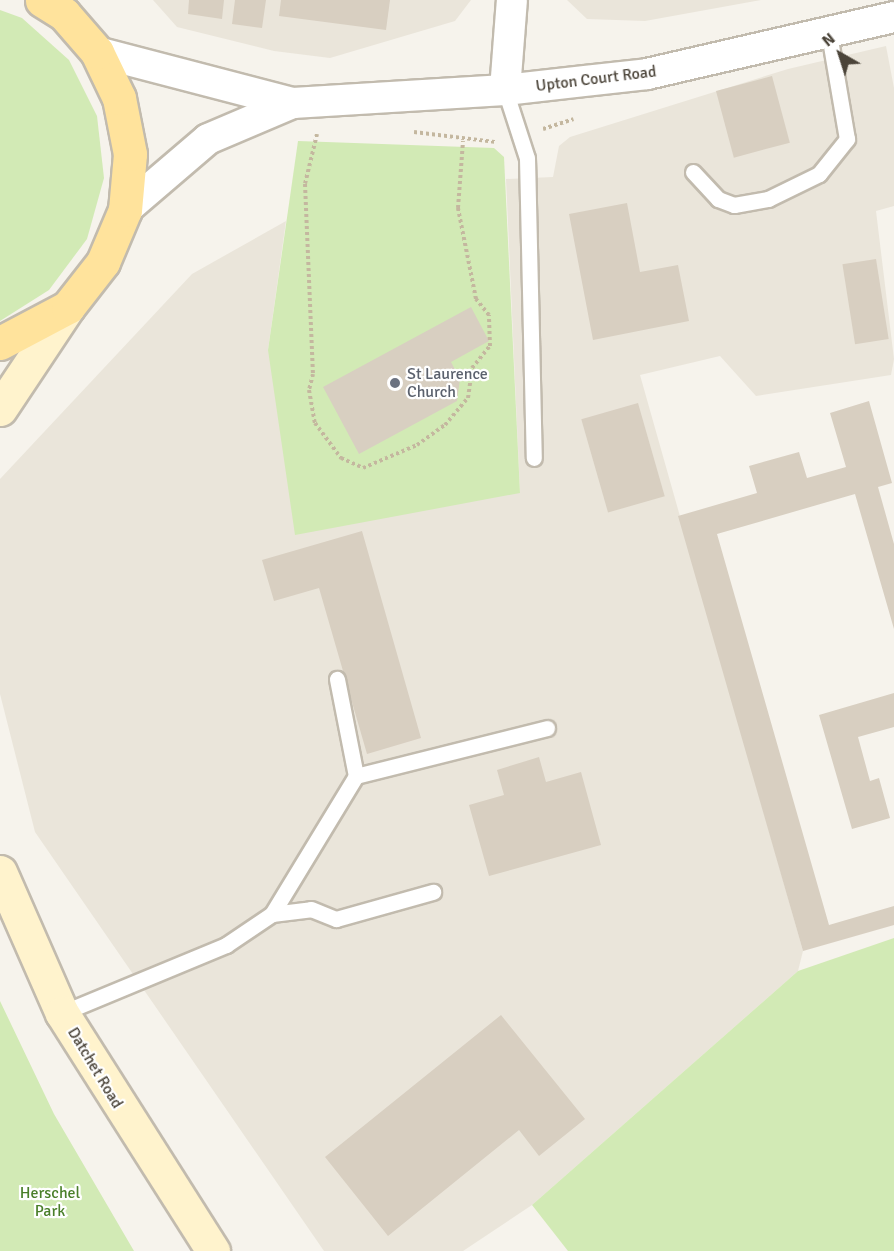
<!DOCTYPE html>
<html>
<head>
<meta charset="utf-8">
<style>
	body { margin:0 }
	#map { position:relative; width:894px; height:1251px; overflow:hidden; background:#f6f3ec; font-family:Signika,sans-serif }
	div>[style] { position:absolute }
	.residential>* { inset:0; background:#eae5da }
	.green>* { inset:0; background:#d2eab5 }
	.building>* { inset:0; background:#d8cfc1; transform-origin:0 0 }
	.path>* { height:4px; margin-top:-2px; transform-origin:0; background:repeating-linear-gradient(90deg,#c4b79f 0 3px,transparent 0 6px) }
	.roads { filter:drop-shadow(2px 0 #c2bbae) drop-shadow(-2px 0 #c2bbae) drop-shadow(0 2px #c2bbae) drop-shadow(0 -2px #c2bbae) }
	.service>* { height:15px; margin:-7.5px; padding:0 7.5px; transform-origin:7.5px; border-radius:7.5px; background:#fff }
	.minor>* { height:30px; margin:-15px; padding:0 15px; transform-origin:15px; border-radius:15px; background:#fff }
	.secondary>* { height:33px; margin:-16.5px; padding:0 16.5px; transform-origin:16.5px; border-radius:16.5px; background:#fff3cd }
	.primary>* { height:33px; margin:-16.5px; padding:0 16.5px; transform-origin:16.5px; border-radius:16.5px; background:#ffe39c }
	.dots>* { width:16px; height:16px; translate:-50% -50%; box-sizing:border-box; border:3px solid #fff; border-radius:50% }
	span { translate:-50% -50%; white-space:nowrap; text-align:center; line-height:1.15; -webkit-text-stroke:4.5px #fff; paint-order:stroke }
	.street-label { font-size:16px; color:#4b4439 }
	.worship-label { font-size:16px; color:#5b616d }
	.left { translate:0 -50%; text-align:left }
	.park-label { font-size:16px; color:#4a7f2a }
	.north { position:absolute; left:810px; top:24px; width:60px; height:60px; -webkit-text-stroke:4px #fff; paint-order:stroke; rotate:321deg; font-size:16px; font-weight:700; line-height:24px; text-align:center; color:#4b4439 }
	.north::after { content:''; display:block; margin:auto; width:21px; height:27px; background:#4b4439; clip-path:polygon(50% 0,100% 100%,50% 72%,0 100%) }
</style>
</head>
<body>
<div id="map">
	<div class="residential">
		<div style="clip-path:polygon(153px 0,471px 0,455px 21px,330px 58px,274px 51px,177px 27px)"></div>
		<div style="clip-path:polygon(567px 0,761px 0,645px 21px,587px 19px)"></div>
		<div style="clip-path:polygon(886px 46px,894px 88px,894px 206px,876px 211px,894px 359px,891px 375px,756px 396px,720px 356px,640px 375px,803px 951px,798px 971px,532px 1205px,463px 1251px,324px 1251px,35px 832px,0 694px,0 479px,192px 274px,286px 221px,268px 350px,520px 493px,506px 179px,553px 177px,559px 146px,570px 137px,788px 69px)"></div>
	</div>
	<div class="green">
		<div style="clip-path:polygon(0 10px,22px 18px,69px 60px,97px 116px,104px 178px,87px 239px,49px 290px,0 321px)"></div>
		<div style="clip-path:polygon(298px 141px,494px 148px,504px 157px,520px 493px,295px 535px,268px 350px)"></div>
		<div style="clip-path:polygon(894px 938px,894px 1251px,568px 1251px,532px 1205px,798px 971px)"></div>
		<div style="clip-path:polygon(0 1001px,54px 1114px,134px 1251px,0 1251px)"></div>
	</div>
	<div class="building">
		<div style="clip-path:polygon(189px 0,224px 0,222px 19px,188px 14px)"></div>
		<div style="clip-path:polygon(235px 0,266px 0,262px 28px,232px 24px)"></div>
		<div style="clip-path:polygon(281px 0,390px 0,386px 30px,279px 16px)"></div>
		<div style="left:772px;top:76px;width:69px;height:58px;rotate:75deg"></div>
		<div style="clip-path:polygon(627px 203px,640px 272px,678px 265px,689px 321px,593px 340px,569px 214px)"></div>
		<div style="left:876px;top:259px;width:81px;height:34px;rotate:81deg"></div>
		<div style="clip-path:polygon(471px 307px,489px 341px,451px 362px,460px 379px,457px 401px,359px 454px,323px 387px)"></div>
		<div style="clip-path:polygon(869px 401px,892px 483px,878px 487px,894px 544px,894px 629px,855px 494px,717px 534px,829px 925px,894px 906px,894px 925px,803px 951px,678px 516px,757px 493px,749px 466px,799px 452px,807px 478px,846px 467px,830px 413px)"></div>
		<div style="left:638px;top:403px;width:97px;height:59px;rotate:74deg"></div>
		<div style="clip-path:polygon(362px 531px,421px 738px,367px 754px,319px 588px,274px 601px,262px 560px)"></div>
		<div style="clip-path:polygon(894px 693px,894px 727px,858px 737px,870px 781px,879px 778px,890px 818px,852px 829px,819px 715px)"></div>
		<div style="clip-path:polygon(539px 757px,546px 782px,581px 772px,601px 845px,489px 876px,469px 805px,504px 795px,497px 770px)"></div>
		<div style="clip-path:polygon(501px 1015px,585px 1119px,539px 1156px,519px 1130px,388px 1236px,325px 1157px)"></div>
	</div>
	<div class="path">
		<div style="left:543px;top:129px;width:32px;rotate:-18deg"></div>
		<div style="left:414px;top:132px;width:83px;rotate:7deg"></div>
		<div style="left:317px;top:134px;width:51px;rotate:103.5deg"></div>
		<div style="left:305px;top:184px;width:190px;rotate:87.6deg"></div>
		<div style="left:313px;top:374px;width:16px;rotate:104deg"></div>
		<div style="left:309px;top:390px;width:34px;rotate:80deg"></div>
		<div style="left:315px;top:423px;width:44px;rotate:53.4deg"></div>
		<div style="left:341px;top:458px;width:24px;rotate:24deg"></div>
		<div style="left:363px;top:468px;width:59px;rotate:-23.1deg"></div>
		<div style="left:417px;top:445px;width:34px;rotate:-36deg"></div>
		<div style="left:445px;top:425px;width:35px;rotate:-50deg"></div>
		<div style="left:468px;top:398px;width:30px;rotate:-82deg"></div>
		<div style="left:472px;top:368px;width:28px;rotate:-51deg"></div>
		<div style="left:490px;top:346px;width:31px;rotate:-92deg"></div>
		<div style="left:489px;top:315px;width:21px;rotate:-129deg"></div>
		<div style="left:476px;top:299px;width:93px;rotate:-101.2deg"></div>
		<div style="left:458px;top:208px;width:67px;rotate:-85.7deg"></div>
	</div>
	<div class="roads">
		<div class="service">
			<div style="left:505px;top:90px;width:71px;rotate:72.1deg"></div>
			<div style="left:527px;top:158px;width:300px;rotate:88.7deg"></div>
			<div style="left:693px;top:172px;width:37px;rotate:47deg"></div>
			<div style="left:718px;top:199px;width:17px;rotate:21deg"></div>
			<div style="left:734px;top:205px;width:35px;rotate:-10deg"></div>
			<div style="left:768px;top:199px;width:57px;rotate:-26.1deg"></div>
			<div style="left:819px;top:174px;width:45px;rotate:-51.3deg"></div>
			<div style="left:847px;top:139px;width:107px;rotate:-99.7deg"></div>
			<div style="left:356px;top:776px;width:197px;rotate:-14.1deg"></div>
			<div style="left:272px;top:914px;width:39px;rotate:-7deg"></div>
			<div style="left:311px;top:909px;width:27px;rotate:22deg"></div>
			<div style="left:336px;top:919px;width:101px;rotate:-15.6deg"></div>
			<div style="left:62px;top:1013px;width:178px;rotate:-22.5deg"></div>
			<div style="left:226px;top:945px;width:55px;rotate:-34deg"></div>
			<div style="left:272px;top:914px;width:162px;rotate:-58.7deg"></div>
			<div style="left:356px;top:776px;width:99px;rotate:-101.1deg"></div>
		</div>
		<div class="minor">
			<div style="left:97px;top:52px;width:203px;rotate:14.6deg"></div>
			<div style="left:293px;top:103px;width:212px;rotate:-3.5deg"></div>
			<div style="left:505px;top:90px;width:143px;rotate:-6.4deg"></div>
			<div style="left:647px;top:74px;width:253px;rotate:-13deg"></div>
			<div style="left:505px;top:90px;width:90px;rotate:-85.6deg"></div>
			<div style="left:125px;top:210px;width:109px;rotate:-40.5deg"></div>
			<div style="left:208px;top:139px;width:92px;rotate:-23deg"></div>
		</div>
		<div class="secondary">
			<div style="left:0;top:409px;width:123px;rotate:-56.3deg"></div>
			<div style="left:0;top:872px;width:154px;rotate:66.3deg"></div>
			<div style="left:62px;top:1013px;width:282px;rotate:57.6deg"></div>
		</div>
		<div class="primary">
			<div style="left:0;top:343px;width:77px;rotate:-27.9deg"></div>
			<div style="left:68px;top:307px;width:57px;rotate:-52.1deg"></div>
			<div style="left:103px;top:262px;width:56px;rotate:-67.1deg"></div>
			<div style="left:125px;top:210px;width:56px;rotate:-84.9deg"></div>
			<div style="left:130px;top:154px;width:57px;rotate:-101.1deg"></div>
			<div style="left:119px;top:98px;width:51px;rotate:-115.6deg"></div>
			<div style="left:97px;top:52px;width:50px;rotate:-131deg"></div>
			<div style="left:64px;top:14px;width:26px;rotate:-148deg"></div>
		</div>
	</div>
	<div class="dots">
		<div style="left:395px;top:383px;background:#6b7280"></div>
	</div>
	<div class="street-label">
		<span style="left:596px;top:79px;rotate:-7deg">Upton Court Road</span>
		<span style="left:95px;top:1068px;rotate:59deg">Datchet Road</span>
	</div>
	<div class="worship-label">
		<span class="left" style="left:407px;top:383px">St Laurence<br>Church</span>
	</div>
	<div class="park-label">
		<span style="left:50px;top:1202px">Herschel<br>Park</span>
	</div>
	<div class="north">N</div>
</div>
</body>
</html>
